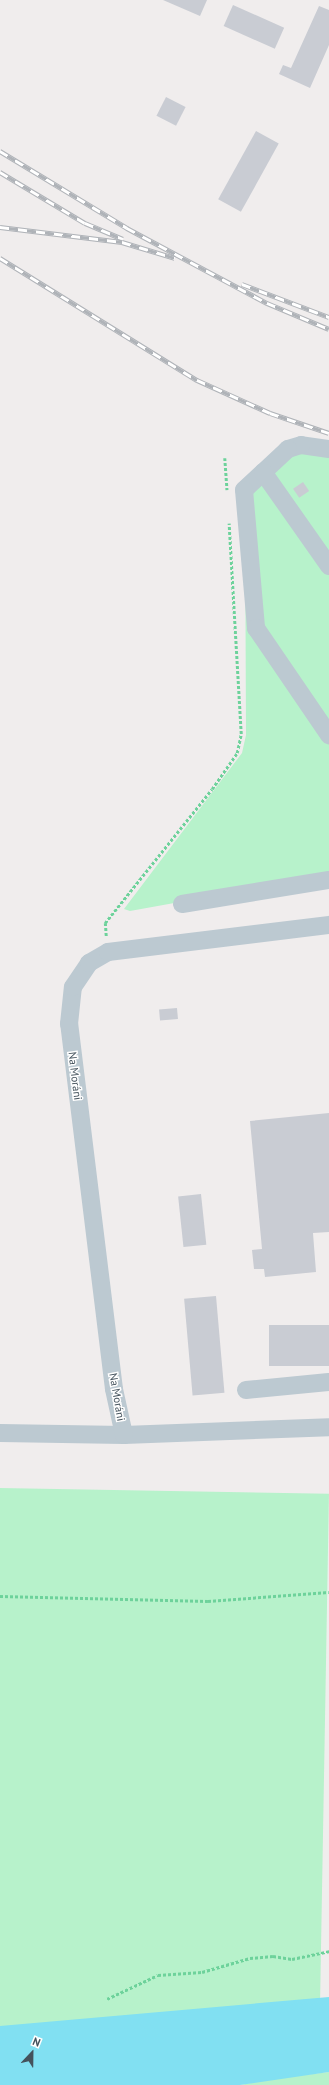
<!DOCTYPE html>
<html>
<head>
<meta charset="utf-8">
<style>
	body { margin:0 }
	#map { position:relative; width:329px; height:2085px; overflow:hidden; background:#f0eded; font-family:"PT Sans",sans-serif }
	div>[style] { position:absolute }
	.green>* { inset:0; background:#b7f2cb; transform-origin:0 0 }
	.water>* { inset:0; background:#81e0f2 }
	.building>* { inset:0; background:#c9ccd3; transform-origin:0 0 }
	.path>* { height:2.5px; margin-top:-1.25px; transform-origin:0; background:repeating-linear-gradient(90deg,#6dd29b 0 3px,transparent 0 5px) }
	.minor>* { height:18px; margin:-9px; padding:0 9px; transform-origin:9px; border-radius:9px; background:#bcc9d1 }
	.rail>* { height:4.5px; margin-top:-2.25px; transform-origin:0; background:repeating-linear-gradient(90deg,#fff 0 9px,#afb3b8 0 18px); box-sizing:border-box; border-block:1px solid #afb3b8 }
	span { translate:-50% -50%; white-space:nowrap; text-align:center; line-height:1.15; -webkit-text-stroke:3px #fff; paint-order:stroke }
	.street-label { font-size:11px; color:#44525c }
	.north { position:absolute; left:12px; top:2033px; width:40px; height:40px; -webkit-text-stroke:3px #fff; paint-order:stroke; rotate:22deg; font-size:11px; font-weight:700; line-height:16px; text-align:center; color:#44525c }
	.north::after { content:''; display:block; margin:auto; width:14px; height:18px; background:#44525c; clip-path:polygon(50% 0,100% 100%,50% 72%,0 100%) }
</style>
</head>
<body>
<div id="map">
	<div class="green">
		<div style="clip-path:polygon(301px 448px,329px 453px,329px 875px,130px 911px,124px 909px,242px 753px,246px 735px,245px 495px)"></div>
		<div style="left:0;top:1488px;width:329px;height:538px;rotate:1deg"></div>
		<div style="clip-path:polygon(329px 2072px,329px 2085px,240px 2085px,271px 2079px)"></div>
	</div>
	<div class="water">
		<div style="clip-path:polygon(329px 1997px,329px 2072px,240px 2085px,0 2085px,0 2026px)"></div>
	</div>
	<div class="building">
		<div style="clip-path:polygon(163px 0,207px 0,200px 16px)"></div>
		<div style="left:233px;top:5px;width:56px;height:23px;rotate:24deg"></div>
		<div style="clip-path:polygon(319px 6px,329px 10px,329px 45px,310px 88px,279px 74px,283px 65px,291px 68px)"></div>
		<div style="left:166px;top:97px;width:22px;height:21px;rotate:27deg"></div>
		<div style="left:256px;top:131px;width:26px;height:78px;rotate:29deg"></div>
		<div style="left:303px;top:482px;width:11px;height:12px;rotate:56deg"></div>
		<div style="left:177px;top:1008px;width:11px;height:18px;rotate:85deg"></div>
		<div style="clip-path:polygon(329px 1113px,329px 1232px,313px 1233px,316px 1272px,265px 1277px,264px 1269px,254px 1269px,252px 1250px,262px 1249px,250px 1121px)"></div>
		<div style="left:201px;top:1194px;width:51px;height:23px;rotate:84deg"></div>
		<div style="left:216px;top:1296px;width:97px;height:32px;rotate:85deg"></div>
		<div style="left:329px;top:1325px;width:41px;height:60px;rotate:90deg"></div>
	</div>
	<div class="path">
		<div style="left:225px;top:458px;width:32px;rotate:86deg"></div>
		<div style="left:106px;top:936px;width:13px;rotate:-94deg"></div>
		<div style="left:105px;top:923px;width:171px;rotate:-51.4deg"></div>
		<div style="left:212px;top:789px;width:44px;rotate:-55.2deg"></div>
		<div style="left:237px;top:753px;width:19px;rotate:-78deg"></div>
		<div style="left:241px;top:734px;width:211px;rotate:-93.3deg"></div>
		<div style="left:0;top:1596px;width:208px;rotate:1.4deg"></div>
		<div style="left:208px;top:1601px;width:121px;rotate:-4.3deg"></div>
		<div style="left:107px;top:1999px;width:56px;rotate:-25.2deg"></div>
		<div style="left:158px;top:1975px;width:44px;rotate:-3.9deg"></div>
		<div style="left:202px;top:1972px;width:50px;rotate:-16.3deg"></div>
		<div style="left:250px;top:1958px;width:23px;rotate:-5deg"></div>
		<div style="left:273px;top:1956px;width:19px;rotate:9deg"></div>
		<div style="left:292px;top:1959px;width:38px;rotate:-12deg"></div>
	</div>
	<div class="minor">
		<div style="left:329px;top:449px;width:28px;rotate:-172deg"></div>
		<div style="left:301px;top:445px;width:14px;rotate:163deg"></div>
		<div style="left:288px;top:449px;width:60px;rotate:137deg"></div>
		<div style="left:244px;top:490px;width:139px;rotate:85deg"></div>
		<div style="left:256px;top:628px;width:130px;rotate:55.7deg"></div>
		<div style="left:263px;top:472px;width:115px;rotate:54.9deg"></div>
		<div style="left:182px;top:904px;width:149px;rotate:-9.3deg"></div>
		<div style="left:246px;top:1390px;width:83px;rotate:-5.5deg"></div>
		<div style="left:0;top:1433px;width:124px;rotate:0.9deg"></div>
		<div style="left:124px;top:1435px;width:205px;rotate:-2.2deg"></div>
		<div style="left:124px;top:1435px;width:47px;rotate:-102.3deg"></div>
		<div style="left:114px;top:1389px;width:368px;rotate:-97deg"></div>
		<div style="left:69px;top:1024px;width:37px;rotate:-84deg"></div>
		<div style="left:73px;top:987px;width:29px;rotate:-56deg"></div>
		<div style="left:89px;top:963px;width:22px;rotate:-30deg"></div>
		<div style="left:108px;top:952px;width:223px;rotate:-7deg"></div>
	</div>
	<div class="rail">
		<div style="left:0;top:151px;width:149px;rotate:31.2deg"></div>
		<div style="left:127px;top:228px;width:159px;rotate:28.2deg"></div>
		<div style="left:267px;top:303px;width:67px;rotate:22.8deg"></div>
		<div style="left:0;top:172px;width:99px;rotate:31deg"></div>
		<div style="left:85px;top:223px;width:41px;rotate:22.8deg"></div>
		<div style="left:0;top:227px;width:123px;rotate:7deg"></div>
		<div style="left:122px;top:242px;width:55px;rotate:16.8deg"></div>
		<div style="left:0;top:258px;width:232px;rotate:31.8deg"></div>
		<div style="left:197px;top:380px;width:80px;rotate:24.3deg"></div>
		<div style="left:270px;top:413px;width:62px;rotate:18.7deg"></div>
		<div style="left:242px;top:284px;width:93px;rotate:20.8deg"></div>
	</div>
	<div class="street-label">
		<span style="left:75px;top:1076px;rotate:83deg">Na Moráni</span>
		<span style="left:117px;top:1397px;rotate:80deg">Na Moráni</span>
	</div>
	<div class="north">N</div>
</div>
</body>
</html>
